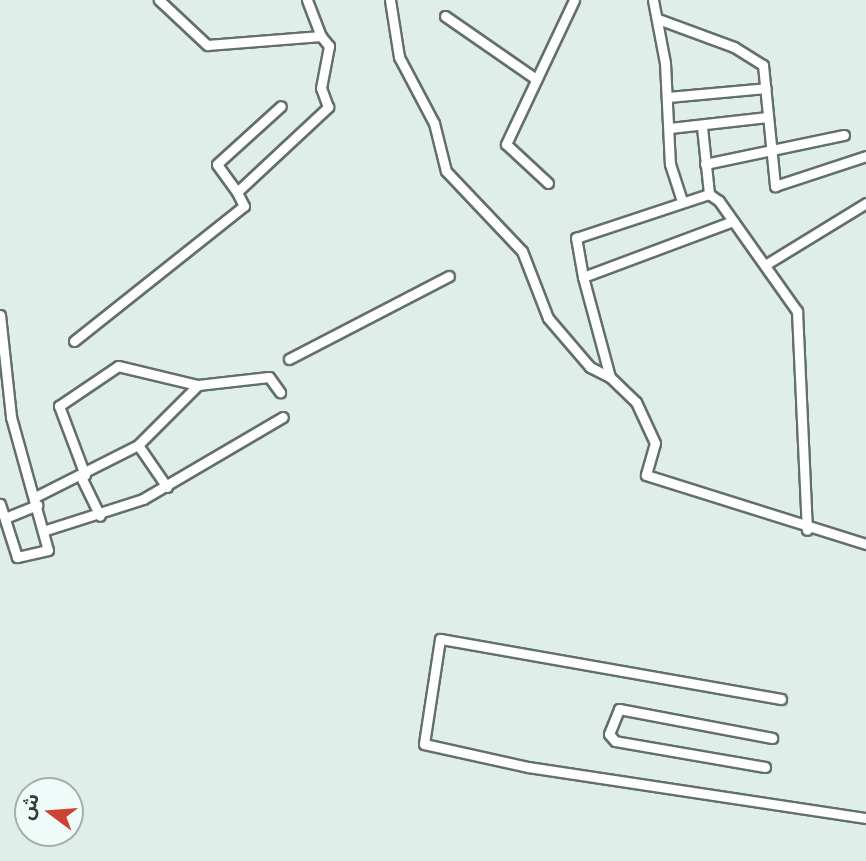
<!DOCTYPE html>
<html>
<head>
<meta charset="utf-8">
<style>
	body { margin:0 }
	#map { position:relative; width:866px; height:861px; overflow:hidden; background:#e0eeea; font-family:"Sofia Sans Condensed","Noto Sans Arabic",sans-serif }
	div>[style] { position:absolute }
	.roads { filter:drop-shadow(2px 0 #636f6c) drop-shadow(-2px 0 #636f6c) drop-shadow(0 2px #636f6c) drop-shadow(0 -2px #636f6c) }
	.minor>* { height:9px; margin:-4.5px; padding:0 4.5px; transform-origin:4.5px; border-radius:4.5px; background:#fff }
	span { translate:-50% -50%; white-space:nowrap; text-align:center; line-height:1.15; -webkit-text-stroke:6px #eefbf8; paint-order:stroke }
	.north { position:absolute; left:14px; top:777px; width:70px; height:70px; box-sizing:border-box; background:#eefbf8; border:2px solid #a5afac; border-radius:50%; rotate:286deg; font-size:19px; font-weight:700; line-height:28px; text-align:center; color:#373c3b }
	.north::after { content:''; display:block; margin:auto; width:24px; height:32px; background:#ce4135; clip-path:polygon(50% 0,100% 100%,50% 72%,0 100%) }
</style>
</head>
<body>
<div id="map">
	<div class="roads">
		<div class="minor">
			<div style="left:307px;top:0;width:39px;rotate:69deg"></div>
			<div style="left:390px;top:0;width:58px;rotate:81deg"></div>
			<div style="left:399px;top:57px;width:75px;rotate:62.1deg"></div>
			<div style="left:434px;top:123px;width:49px;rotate:76deg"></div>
			<div style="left:446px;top:171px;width:110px;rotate:46.5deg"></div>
			<div style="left:522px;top:251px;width:72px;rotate:68.8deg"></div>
			<div style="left:548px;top:318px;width:65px;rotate:49.4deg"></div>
			<div style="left:590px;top:367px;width:22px;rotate:27deg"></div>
			<div style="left:653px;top:0;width:64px;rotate:79.2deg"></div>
			<div style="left:665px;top:63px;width:101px;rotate:87.2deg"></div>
			<div style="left:670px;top:164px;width:40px;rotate:72deg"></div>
			<div style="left:445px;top:16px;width:111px;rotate:34.7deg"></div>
			<div style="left:658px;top:19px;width:81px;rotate:20.2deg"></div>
			<div style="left:734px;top:47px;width:34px;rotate:32deg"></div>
			<div style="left:763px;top:65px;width:122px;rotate:84.3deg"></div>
			<div style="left:775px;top:186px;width:96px;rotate:-18.2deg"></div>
			<div style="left:668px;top:97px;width:98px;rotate:-5.2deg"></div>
			<div style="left:702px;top:127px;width:67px;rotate:84deg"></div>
			<div style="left:670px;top:128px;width:98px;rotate:-6.5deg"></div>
			<div style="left:705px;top:164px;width:142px;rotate:-11.8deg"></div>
			<div style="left:548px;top:183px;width:57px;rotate:-137.1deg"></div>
			<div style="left:506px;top:144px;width:159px;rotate:-64.7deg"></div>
			<div style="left:237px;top:192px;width:34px;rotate:-126deg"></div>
			<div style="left:217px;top:164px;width:86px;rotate:-42.2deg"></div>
			<div style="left:733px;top:221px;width:160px;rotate:159.5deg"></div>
			<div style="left:583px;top:277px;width:104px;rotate:74.9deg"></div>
			<div style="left:610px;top:377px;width:36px;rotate:44deg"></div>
			<div style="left:636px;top:402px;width:45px;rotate:65.1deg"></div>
			<div style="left:655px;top:443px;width:33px;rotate:106deg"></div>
			<div style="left:646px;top:475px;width:231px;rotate:17.4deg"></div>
			<div style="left:765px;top:265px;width:119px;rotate:-31.5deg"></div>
			<div style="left:583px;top:277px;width:40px;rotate:-100deg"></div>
			<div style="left:576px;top:238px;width:140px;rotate:-18.3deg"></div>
			<div style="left:709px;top:194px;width:12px;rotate:35deg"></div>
			<div style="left:719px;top:201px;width:135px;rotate:54.7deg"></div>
			<div style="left:797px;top:311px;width:219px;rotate:87.4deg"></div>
			<div style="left:0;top:315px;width:103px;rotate:83.8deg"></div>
			<div style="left:11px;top:417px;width:138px;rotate:74.5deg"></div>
			<div style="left:48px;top:550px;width:32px;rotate:167deg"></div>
			<div style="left:17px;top:557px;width:56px;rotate:-107.8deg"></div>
			<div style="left:74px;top:341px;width:217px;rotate:-38.5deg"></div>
			<div style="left:244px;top:206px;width:16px;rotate:-117deg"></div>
			<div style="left:237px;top:192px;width:125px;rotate:-43deg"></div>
			<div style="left:328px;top:107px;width:20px;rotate:-110deg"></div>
			<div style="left:321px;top:88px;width:43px;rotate:-79.2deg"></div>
			<div style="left:329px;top:46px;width:13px;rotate:-129deg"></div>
			<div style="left:321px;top:36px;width:114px;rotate:175.5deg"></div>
			<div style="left:207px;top:45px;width:66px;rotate:-136.8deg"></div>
			<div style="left:289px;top:359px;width:180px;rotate:-27.4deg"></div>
			<div style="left:138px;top:445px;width:51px;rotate:55.4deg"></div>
			<div style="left:85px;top:475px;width:74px;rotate:-110.6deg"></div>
			<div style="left:59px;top:406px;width:71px;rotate:-34.1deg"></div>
			<div style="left:118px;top:366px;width:82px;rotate:13.4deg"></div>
			<div style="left:81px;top:477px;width:43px;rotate:64deg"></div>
			<div style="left:35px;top:497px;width:115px;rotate:-26.8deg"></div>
			<div style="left:138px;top:445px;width:85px;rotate:-45deg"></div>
			<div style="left:198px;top:385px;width:71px;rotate:-6.4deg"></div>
			<div style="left:269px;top:377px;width:19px;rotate:54deg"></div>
			<div style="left:5px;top:518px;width:35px;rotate:-22deg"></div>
			<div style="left:46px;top:530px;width:102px;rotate:-17.7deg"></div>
			<div style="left:143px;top:499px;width:162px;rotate:-30.4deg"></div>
			<div style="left:781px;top:699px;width:346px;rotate:-170deg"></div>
			<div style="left:440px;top:639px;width:106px;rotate:98.7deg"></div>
			<div style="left:424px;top:744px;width:107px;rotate:12.5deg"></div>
			<div style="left:528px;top:767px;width:342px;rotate:8.6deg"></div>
			<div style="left:765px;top:767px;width:152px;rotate:-170.2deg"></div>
			<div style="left:615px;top:741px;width:9px;rotate:-131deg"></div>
			<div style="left:609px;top:734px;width:27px;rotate:-68deg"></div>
			<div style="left:619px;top:709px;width:156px;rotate:10.7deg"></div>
		</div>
	</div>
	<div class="north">ش</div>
</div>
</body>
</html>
